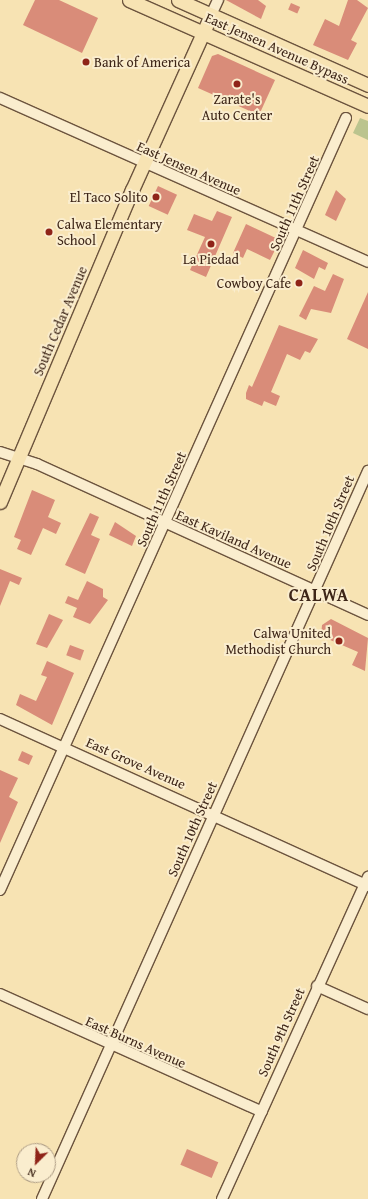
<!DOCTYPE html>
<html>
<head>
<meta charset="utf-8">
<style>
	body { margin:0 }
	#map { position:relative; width:368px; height:1199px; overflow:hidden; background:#f7e3b3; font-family:"Gentium Book Plus",serif }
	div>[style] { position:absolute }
	.green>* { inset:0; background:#bbc48e }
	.building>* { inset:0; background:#d98c79; transform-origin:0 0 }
	.roads { filter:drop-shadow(1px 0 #6c543e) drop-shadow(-1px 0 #6c543e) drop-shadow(0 1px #6c543e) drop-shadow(0 -1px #6c543e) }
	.minor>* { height:10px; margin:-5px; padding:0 5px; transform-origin:5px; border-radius:5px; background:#faedce }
	.major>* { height:13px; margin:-6.5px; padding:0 6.5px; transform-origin:6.5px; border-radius:6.5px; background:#f7e3b3 }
	.dots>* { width:11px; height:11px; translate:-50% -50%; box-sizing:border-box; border:2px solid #faedce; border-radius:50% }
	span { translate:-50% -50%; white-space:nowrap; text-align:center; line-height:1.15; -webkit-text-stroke:4px #faedce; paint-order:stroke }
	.street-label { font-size:14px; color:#3d2517 }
	.poi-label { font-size:14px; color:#3d2517 }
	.left { translate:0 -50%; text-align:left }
	.right { translate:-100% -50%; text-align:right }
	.district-label { font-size:18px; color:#3d2517; font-weight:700; letter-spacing:1px }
	.north { position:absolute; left:16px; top:1143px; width:40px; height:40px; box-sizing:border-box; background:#faedce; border:1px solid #ae9d85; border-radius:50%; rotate:204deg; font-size:11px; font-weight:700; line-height:16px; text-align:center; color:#3d2517 }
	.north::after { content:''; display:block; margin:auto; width:14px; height:18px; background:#8f2418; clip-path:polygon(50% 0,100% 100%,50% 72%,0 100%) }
</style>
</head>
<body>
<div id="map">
	<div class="green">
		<div style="clip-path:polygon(360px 118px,368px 121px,368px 140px,353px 133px)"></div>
	</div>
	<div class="building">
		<div style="clip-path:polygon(35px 0,59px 0,98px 18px,82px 53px,23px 25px)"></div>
		<div style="clip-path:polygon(226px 0,258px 0,266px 6px,261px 19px)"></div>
		<div style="clip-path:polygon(348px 0,357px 0,368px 8px,351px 40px,357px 43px,348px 60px,313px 45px,325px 19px,339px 26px)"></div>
		<div style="left:291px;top:3px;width:10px;height:7px;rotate:24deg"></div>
		<div style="clip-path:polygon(218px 54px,275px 80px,259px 115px,198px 88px,212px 56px)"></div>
		<div style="left:158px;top:186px;width:21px;height:22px;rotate:25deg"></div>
		<div style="clip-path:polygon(336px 190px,346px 199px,336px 221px,325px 215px)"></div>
		<div style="clip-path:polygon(217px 211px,232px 217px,206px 277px,190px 270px,205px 237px,187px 230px,194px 214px,212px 221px)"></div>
		<div style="clip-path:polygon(246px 224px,280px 240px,270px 260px,247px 249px,243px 258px,233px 253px)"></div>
		<div style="clip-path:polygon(303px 250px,328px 263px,325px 270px,319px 267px,314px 279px,295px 268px)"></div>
		<div style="clip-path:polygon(333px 274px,344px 279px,331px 313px,311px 309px,306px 320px,299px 316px,314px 286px,325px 291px)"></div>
		<div style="clip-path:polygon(368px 292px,368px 349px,347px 339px)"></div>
		<div style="clip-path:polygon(279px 325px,318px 339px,310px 353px,305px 351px,300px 360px,287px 354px,271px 392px,280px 396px,276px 406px,264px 401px,262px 406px,246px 399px,246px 393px,249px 385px,252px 387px)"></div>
		<div style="clip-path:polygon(32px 490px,55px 500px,48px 517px,61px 523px,56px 534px,43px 528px,31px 555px,17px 549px,21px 540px,14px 537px)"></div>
		<div style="clip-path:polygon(90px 513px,99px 517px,91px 535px,100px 539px,85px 574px,65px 565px)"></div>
		<div style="clip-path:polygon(115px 522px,136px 536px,132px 546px,109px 535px)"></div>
		<div style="clip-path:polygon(0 569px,22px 578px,19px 585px,10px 581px,0 606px)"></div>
		<div style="clip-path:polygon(87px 581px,103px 589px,103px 597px,108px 600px,90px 624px,73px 617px,77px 608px,65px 603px,68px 596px,78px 600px)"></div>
		<div style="clip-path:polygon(49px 614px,63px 620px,47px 648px,36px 644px)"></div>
		<div style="clip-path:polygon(331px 619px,368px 638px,365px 671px,352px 665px,358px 652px,321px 636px,322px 625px)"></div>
		<div style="left:70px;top:645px;width:15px;height:11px;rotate:20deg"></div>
		<div style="clip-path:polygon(47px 661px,74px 673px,52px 725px,16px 705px,20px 694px,36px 701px,47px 677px,41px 675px)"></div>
		<div style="left:22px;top:751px;width:12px;height:10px;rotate:24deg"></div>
		<div style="clip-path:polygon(0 770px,18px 778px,9px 797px,18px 802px,0 843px)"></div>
		<div style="left:187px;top:1149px;width:34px;height:17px;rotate:23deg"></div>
	</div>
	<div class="roads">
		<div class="minor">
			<div style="left:211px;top:15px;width:17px;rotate:-65deg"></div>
			<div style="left:0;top:98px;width:403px;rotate:24deg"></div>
			<div style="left:0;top:452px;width:39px;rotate:18deg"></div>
			<div style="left:37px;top:464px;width:364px;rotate:24.5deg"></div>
			<div style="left:0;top:719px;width:404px;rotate:24.4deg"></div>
			<div style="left:0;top:890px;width:846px;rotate:-65.86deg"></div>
			<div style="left:317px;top:986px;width:56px;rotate:24.3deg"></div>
			<div style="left:0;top:994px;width:287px;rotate:24.2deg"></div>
			<div style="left:42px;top:1199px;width:798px;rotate:-65.88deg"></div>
			<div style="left:222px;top:1199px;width:354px;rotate:-65.6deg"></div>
		</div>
		<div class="major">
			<div style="left:129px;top:0;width:261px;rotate:23.9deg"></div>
			<div style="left:178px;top:0;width:208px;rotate:24.1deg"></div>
			<div style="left:0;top:502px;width:339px;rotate:-67.1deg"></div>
			<div style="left:132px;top:190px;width:192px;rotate:-65.7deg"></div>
		</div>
	</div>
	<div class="dots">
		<div style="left:86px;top:62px;background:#8f2418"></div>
		<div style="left:237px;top:84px;background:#8f2418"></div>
		<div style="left:156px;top:197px;background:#8f2418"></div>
		<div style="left:49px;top:232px;background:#8f2418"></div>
		<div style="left:211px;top:244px;background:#8f2418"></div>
		<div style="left:299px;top:283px;background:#8f2418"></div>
		<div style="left:339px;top:641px;background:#8f2418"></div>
	</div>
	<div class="street-label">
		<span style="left:277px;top:48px;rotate:24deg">East Jensen Avenue Bypass</span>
		<span style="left:189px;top:168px;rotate:24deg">East Jensen Avenue</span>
		<span style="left:294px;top:203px;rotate:-66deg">South 11th Street</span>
		<span style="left:60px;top:321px;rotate:-67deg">South Cedar Avenue</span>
		<span style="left:161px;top:499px;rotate:-66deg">South 11th Street</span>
		<span style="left:330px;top:523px;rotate:-67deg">South 10th Street</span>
		<span style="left:234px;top:539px;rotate:24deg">East Kaviland Avenue</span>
		<span style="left:136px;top:763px;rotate:24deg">East Grove Avenue</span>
		<span style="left:192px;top:829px;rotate:-66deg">South 10th Street</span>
		<span style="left:281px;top:1032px;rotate:-66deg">South 9th Street</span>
		<span style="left:136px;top:1042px;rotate:24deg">East Burns Avenue</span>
	</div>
	<div class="poi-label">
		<span class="left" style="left:94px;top:62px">Bank of America</span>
		<span style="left:237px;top:107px">Zarate's<br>Auto Center</span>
		<span class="right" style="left:148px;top:197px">El Taco Solito</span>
		<span class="left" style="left:57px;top:232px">Calwa Elementary<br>School</span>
		<span style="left:211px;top:259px">La Piedad</span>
		<span class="right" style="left:291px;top:283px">Cowboy Cafe</span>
		<span class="right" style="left:331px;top:641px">Calwa United<br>Methodist Church</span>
	</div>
	<div class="district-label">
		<span style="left:319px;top:595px">CALWA</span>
	</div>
	<div class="north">N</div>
</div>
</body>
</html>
